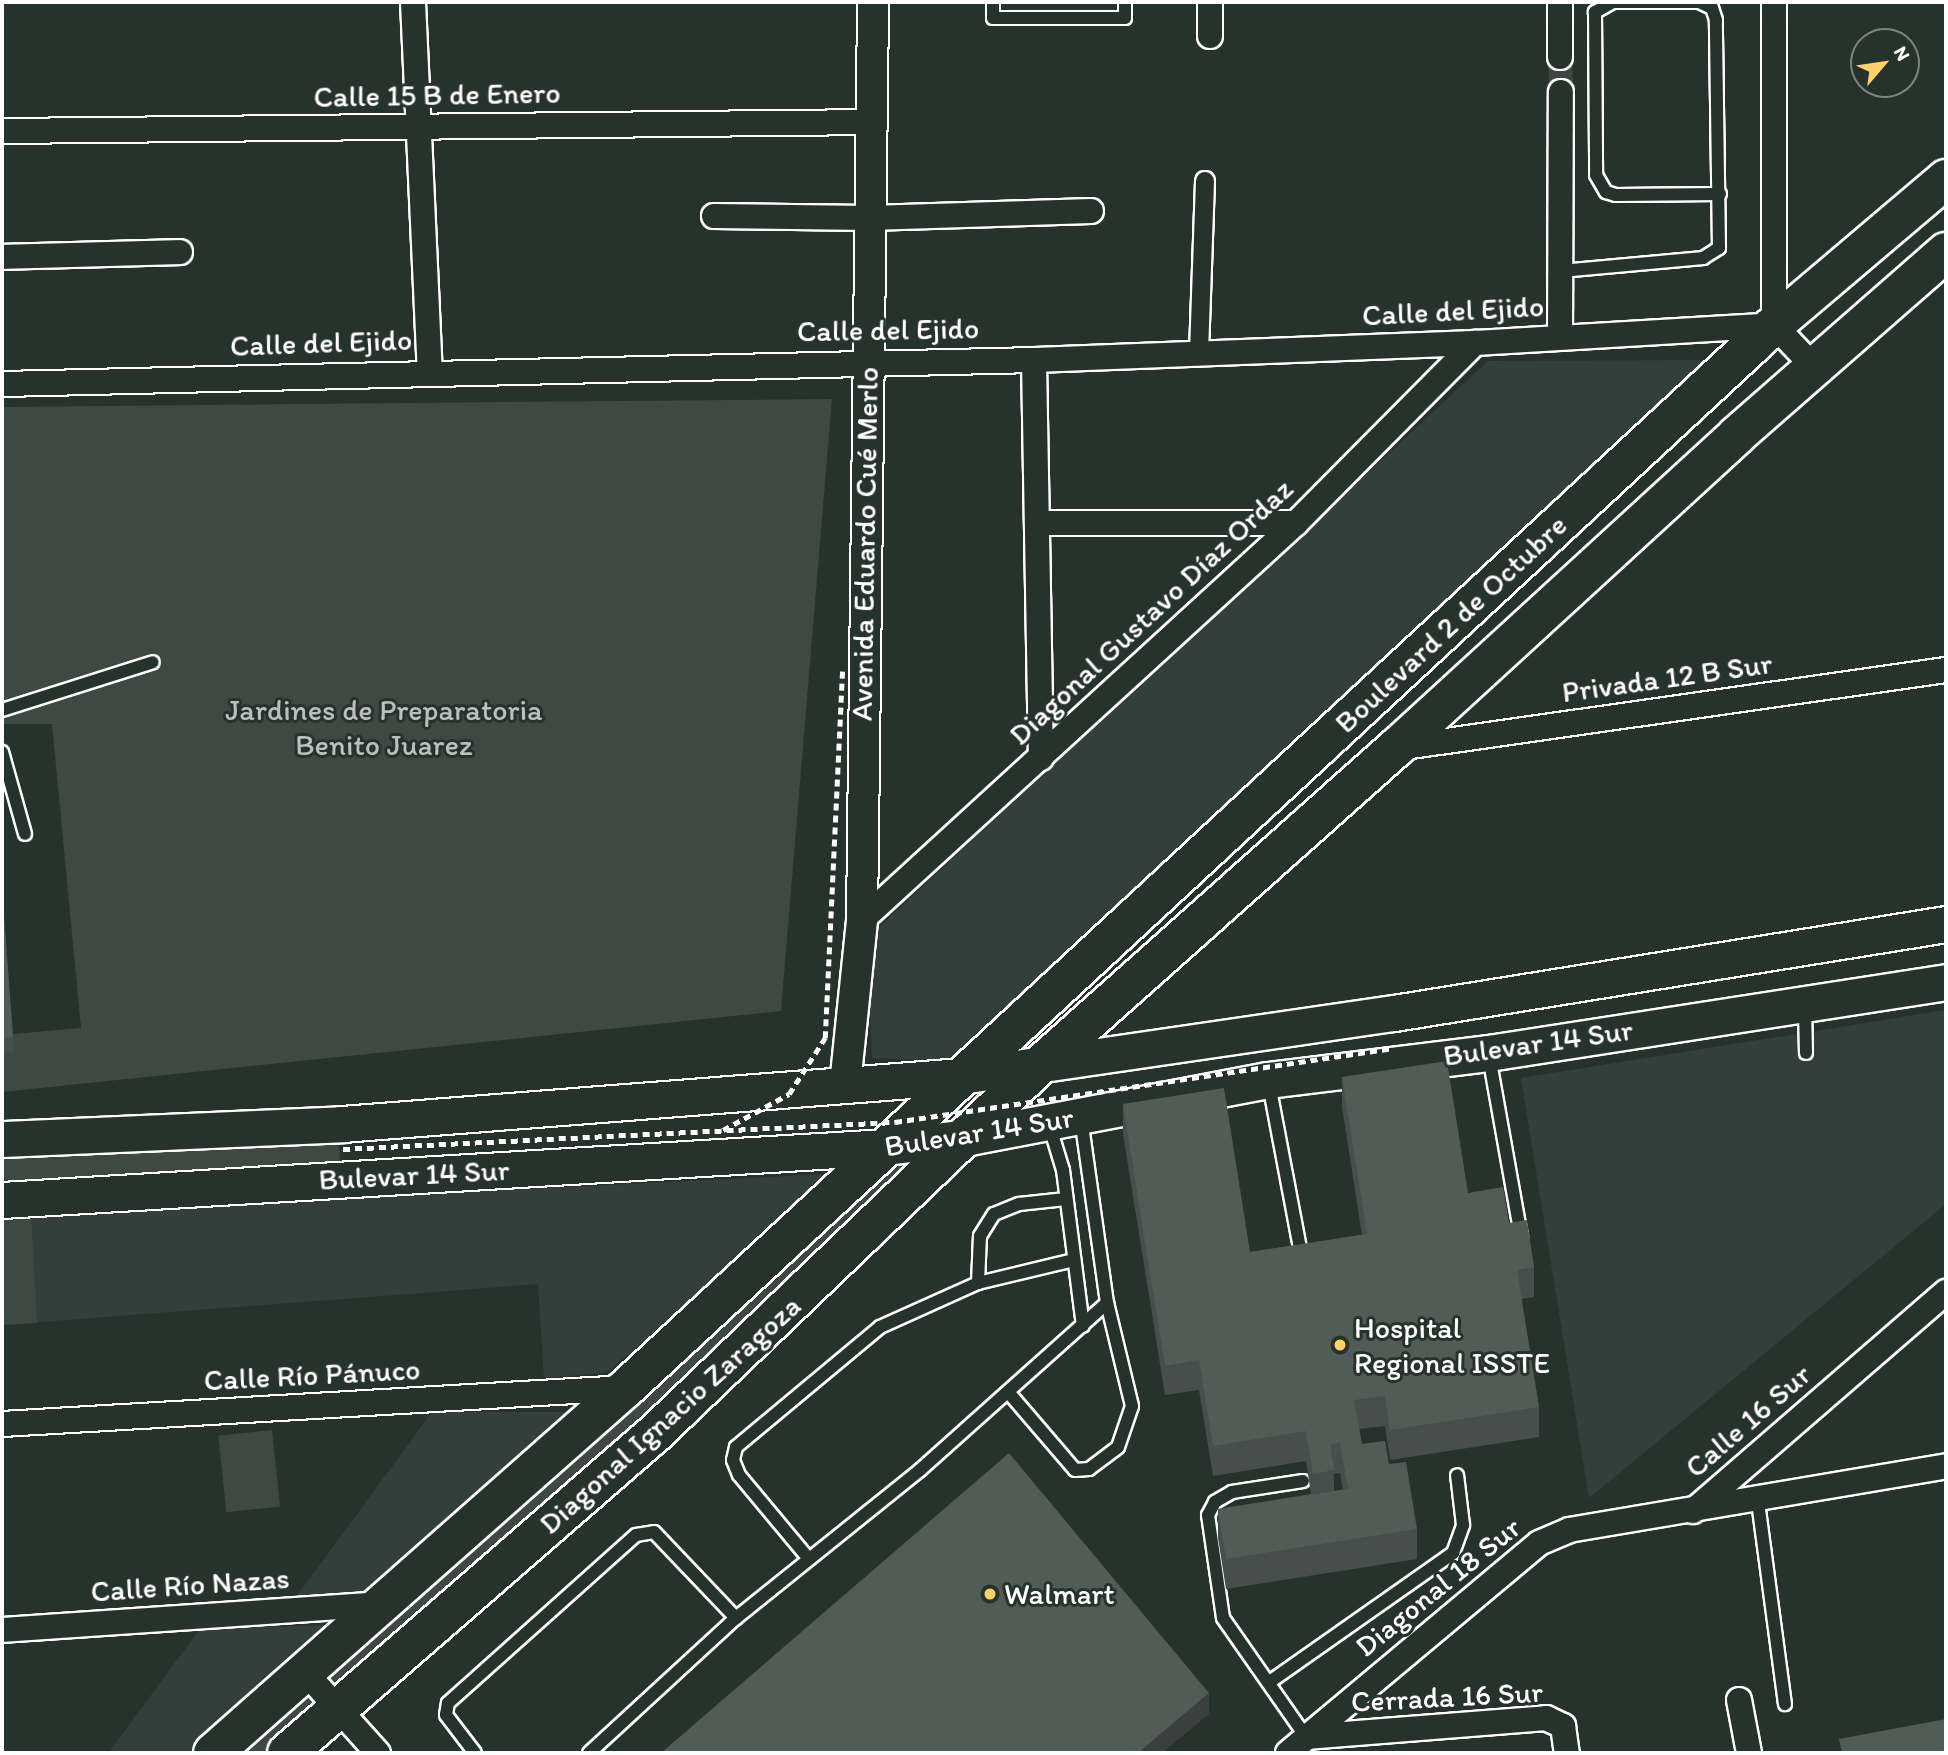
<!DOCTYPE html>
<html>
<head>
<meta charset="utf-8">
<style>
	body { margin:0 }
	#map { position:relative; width:1948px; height:1755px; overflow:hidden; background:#26332d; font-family:Itim,sans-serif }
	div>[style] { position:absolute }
	.built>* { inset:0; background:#333f3a }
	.green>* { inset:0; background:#3e4944; transform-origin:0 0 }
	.minor-tunnel>* { height:24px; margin-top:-12px; transform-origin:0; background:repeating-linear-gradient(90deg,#3c4742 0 24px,transparent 0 36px) }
	.roads { filter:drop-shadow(2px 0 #fff) drop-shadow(-2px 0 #fff) drop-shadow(0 2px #fff) drop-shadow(0 -2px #fff) }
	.service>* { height:12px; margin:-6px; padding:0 6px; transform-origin:6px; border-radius:6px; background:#26332d }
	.pedestrian>* { height:18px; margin:-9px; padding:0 9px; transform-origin:9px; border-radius:9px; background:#26332d }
	.minor>* { height:24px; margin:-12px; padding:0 12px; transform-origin:12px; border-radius:12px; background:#26332d }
	.tertiary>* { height:30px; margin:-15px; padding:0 15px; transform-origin:15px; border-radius:15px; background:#26332d }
	.secondary>* { height:35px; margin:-17.5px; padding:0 17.5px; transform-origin:17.5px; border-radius:17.5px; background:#26332d }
	.primary>* { height:38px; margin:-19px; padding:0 19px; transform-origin:19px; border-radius:19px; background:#26332d }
	.path-bridge>* { height:4.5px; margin-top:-2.25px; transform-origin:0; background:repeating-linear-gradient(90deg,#fff 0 7px,transparent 0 12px) }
	.wall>* { inset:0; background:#464f4b }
	.shaded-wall>* { inset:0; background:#39403d }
	.building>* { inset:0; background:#515c57 }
	.dots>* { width:19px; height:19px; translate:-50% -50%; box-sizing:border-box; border:4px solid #26332d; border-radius:50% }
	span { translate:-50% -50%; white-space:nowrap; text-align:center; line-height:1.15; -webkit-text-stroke:6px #26332d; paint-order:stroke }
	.street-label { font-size:30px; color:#fff }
	.park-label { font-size:30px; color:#bbbfbe }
	.poi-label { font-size:30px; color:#fff }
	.left { translate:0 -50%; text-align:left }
	.frame { position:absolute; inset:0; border:4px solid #fff; pointer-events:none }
	.north { position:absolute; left:1850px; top:28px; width:70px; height:70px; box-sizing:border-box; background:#26332d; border:2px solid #7d8581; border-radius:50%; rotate:61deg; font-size:19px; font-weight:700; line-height:28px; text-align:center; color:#fff }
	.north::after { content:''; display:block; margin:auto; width:24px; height:32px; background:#ffd166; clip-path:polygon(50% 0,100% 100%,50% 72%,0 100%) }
</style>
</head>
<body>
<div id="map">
	<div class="built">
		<div style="clip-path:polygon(1710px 360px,961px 1062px,872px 1058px,867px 938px,1488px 361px)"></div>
		<div style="clip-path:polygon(1946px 1010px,1946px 1204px,1589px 1498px,1521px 1078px)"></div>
		<div style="clip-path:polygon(847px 1173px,606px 1373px,544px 1378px,538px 1284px,2px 1325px,2px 1215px)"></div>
		<div style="clip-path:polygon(432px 1412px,567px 1412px,366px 1594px,296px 1597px)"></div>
		<div style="clip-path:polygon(331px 1625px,193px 1753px,108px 1753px,200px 1629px)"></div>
	</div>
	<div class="green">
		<div style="clip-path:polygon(832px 399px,781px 1011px,2px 1092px,2px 1035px,81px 1028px,52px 724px,2px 724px,2px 407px)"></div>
		<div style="clip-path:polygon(338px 1128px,341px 1173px,2px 1188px,2px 1153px)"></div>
		<div style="clip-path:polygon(891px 1160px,916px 1172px,344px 1698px,315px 1670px)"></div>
		<div style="clip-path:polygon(31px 1211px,37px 1323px,2px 1325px,2px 1213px)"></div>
		<div style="left:272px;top:1430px;width:77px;height:54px;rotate:84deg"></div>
		<div style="clip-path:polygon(301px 1686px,321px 1711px,272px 1753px,225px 1753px)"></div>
	</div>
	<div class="minor-tunnel">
		<div style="left:1560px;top:57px;width:35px;rotate:88deg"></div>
	</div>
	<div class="roads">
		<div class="service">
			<div style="left:993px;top:2px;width:16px;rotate:90deg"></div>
			<div style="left:993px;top:18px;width:132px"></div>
			<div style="left:1125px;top:18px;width:16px;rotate:-90deg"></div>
			<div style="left:1699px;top:2px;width:86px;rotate:180deg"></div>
			<div style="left:1613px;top:2px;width:21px;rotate:151deg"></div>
			<div style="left:1595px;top:12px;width:163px;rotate:89.6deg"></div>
			<div style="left:1596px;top:175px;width:20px;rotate:60deg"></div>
			<div style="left:1606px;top:192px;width:10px;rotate:17deg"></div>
			<div style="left:1616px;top:195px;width:104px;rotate:-0.6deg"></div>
			<div style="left:1561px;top:271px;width:143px;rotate:-5.2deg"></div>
			<div style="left:1703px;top:258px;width:19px;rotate:-32deg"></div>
			<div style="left:1719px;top:248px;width:228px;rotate:-90.8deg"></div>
			<div style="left:1716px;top:20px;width:13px;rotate:-108deg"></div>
			<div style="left:1712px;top:8px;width:14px;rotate:-155deg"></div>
			<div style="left:2px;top:710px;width:158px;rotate:-17.6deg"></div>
			<div style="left:2px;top:752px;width:85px;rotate:74.3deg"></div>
			<div style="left:1805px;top:1007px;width:46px;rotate:88.8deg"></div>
			<div style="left:1489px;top:1056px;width:183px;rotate:79.9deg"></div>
			<div style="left:1269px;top:1084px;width:177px;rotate:79.3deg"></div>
			<div style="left:1049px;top:1124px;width:48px;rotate:73.1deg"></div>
			<div style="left:1063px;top:1170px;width:157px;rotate:82.7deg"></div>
			<div style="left:978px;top:1283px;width:47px;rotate:-87.6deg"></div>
			<div style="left:980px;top:1236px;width:26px;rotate:-58deg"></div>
			<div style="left:994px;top:1214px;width:27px;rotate:-22deg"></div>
			<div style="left:1019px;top:1204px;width:47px;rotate:-6.1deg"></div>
			<div style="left:1009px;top:1393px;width:101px;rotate:49.4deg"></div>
			<div style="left:1075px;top:1470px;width:14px;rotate:-4deg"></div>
			<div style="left:1089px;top:1469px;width:36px;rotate:-37deg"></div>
			<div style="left:1118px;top:1447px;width:43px;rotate:-71.1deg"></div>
			<div style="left:1132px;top:1406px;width:106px;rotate:-103.6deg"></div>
			<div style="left:1303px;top:1481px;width:72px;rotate:171.2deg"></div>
			<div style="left:1232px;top:1492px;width:20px;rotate:150deg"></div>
			<div style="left:1215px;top:1502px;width:15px;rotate:118deg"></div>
			<div style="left:1208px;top:1515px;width:104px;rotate:81.7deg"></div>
			<div style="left:1223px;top:1618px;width:145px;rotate:55.1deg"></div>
			<div style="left:1758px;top:1502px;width:204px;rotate:82.4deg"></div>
			<div style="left:809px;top:1559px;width:109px;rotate:-129.8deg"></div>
			<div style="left:739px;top:1475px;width:16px;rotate:-112deg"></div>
			<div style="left:733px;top:1460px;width:13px;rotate:-77deg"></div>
			<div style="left:736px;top:1447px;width:187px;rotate:-39.8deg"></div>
			<div style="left:880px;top:1327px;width:107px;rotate:-24.2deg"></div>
			<div style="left:978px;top:1283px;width:99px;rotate:-13.5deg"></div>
			<div style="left:1271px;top:1681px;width:223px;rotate:-35.1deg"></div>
			<div style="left:1453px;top:1553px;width:30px;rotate:-70deg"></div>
			<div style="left:1463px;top:1525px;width:50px;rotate:-96.8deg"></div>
			<div style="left:475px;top:1753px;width:48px;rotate:-127.3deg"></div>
			<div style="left:446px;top:1715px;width:12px;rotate:-81deg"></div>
			<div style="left:448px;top:1703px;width:252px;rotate:-41.8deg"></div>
			<div style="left:636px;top:1535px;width:18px;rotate:-9deg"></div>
			<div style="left:654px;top:1532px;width:119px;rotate:46.4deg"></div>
			<div style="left:589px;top:1753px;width:200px;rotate:-42.6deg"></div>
			<div style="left:736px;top:1618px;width:236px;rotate:-38.8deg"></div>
			<div style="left:920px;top:1470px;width:251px;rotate:-41.8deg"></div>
			<div style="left:1107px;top:1303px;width:188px;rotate:-98deg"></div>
		</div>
		<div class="pedestrian">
			<div style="left:1199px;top:353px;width:172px;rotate:-88deg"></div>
		</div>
		<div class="minor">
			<div style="left:413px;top:2px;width:370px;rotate:87.4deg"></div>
			<div style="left:1210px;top:2px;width:34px;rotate:90deg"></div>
			<div style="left:1774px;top:2px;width:323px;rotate:90deg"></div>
			<div style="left:1774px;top:325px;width:59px;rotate:46.4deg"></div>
			<div style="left:1560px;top:57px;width:55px;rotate:-90deg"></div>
			<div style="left:2px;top:131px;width:871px;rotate:-0.59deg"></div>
			<div style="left:714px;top:216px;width:156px;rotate:0.7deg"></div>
			<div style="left:870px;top:218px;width:221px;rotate:-1.8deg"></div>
			<div style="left:2px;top:257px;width:178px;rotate:-1.6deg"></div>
			<div style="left:1560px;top:337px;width:245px;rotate:-89.8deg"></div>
			<div style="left:1034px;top:360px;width:398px;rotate:89deg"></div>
			<div style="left:2px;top:384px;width:1032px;rotate:-1.33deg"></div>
			<div style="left:1034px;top:360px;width:441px;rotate:-2.2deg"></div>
			<div style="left:1475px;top:343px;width:300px;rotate:-3.4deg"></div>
			<div style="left:1037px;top:523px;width:259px"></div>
			<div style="left:1397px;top:748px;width:555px;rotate:-8.09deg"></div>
			<div style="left:862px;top:920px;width:588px;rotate:-42.45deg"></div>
			<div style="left:1296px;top:523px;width:254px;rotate:-45.2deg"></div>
			<div style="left:2px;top:1424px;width:625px;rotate:-3.3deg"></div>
			<div style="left:1693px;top:1511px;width:335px;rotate:-40.9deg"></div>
			<div style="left:2px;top:1630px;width:381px;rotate:-3.9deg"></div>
			<div style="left:305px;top:1672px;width:109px;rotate:48deg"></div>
			<div style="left:1739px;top:1700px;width:54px;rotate:79.3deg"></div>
			<div style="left:1306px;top:1737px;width:241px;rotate:-4.5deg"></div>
			<div style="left:1546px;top:1718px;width:19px;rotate:25deg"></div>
			<div style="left:1563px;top:1726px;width:27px;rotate:82deg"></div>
			<div style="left:1288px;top:1753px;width:327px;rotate:-39.9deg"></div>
			<div style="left:1539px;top:1543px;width:33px;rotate:-23deg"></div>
			<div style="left:1569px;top:1530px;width:382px;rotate:-9.6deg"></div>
		</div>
		<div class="tertiary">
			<div style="left:845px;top:1085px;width:166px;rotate:-84.1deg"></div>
			<div style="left:862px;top:920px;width:918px;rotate:-89.31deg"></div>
		</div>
		<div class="secondary">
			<div style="left:2px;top:1139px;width:340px;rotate:-2.5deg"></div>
			<div style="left:342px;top:1124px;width:621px;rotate:-4.43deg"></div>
			<div style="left:961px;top:1076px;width:438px;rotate:-8.3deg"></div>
			<div style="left:1394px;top:1013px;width:559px;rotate:-9.16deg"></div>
			<div style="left:2px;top:1200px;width:886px;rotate:-3.43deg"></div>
			<div style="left:886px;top:1147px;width:84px;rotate:-6.9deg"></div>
			<div style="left:969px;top:1137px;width:304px;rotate:-10.8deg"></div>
			<div style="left:1268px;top:1080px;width:222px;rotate:-7deg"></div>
			<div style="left:1488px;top:1053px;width:463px;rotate:-8.8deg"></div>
		</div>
		<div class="primary">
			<div style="left:213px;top:1753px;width:551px;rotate:-41.47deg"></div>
			<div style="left:626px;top:1388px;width:1565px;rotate:-42.8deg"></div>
			<div style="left:1774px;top:325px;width:226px;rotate:-40.3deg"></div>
			<div style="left:287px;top:1753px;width:481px;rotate:-41deg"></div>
			<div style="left:650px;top:1438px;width:541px;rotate:-43.73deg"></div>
			<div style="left:1041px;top:1064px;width:475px;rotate:-41.7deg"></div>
			<div style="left:1396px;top:748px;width:463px;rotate:-42.5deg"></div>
			<div style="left:1737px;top:435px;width:278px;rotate:-41.2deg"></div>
		</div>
	</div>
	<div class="path-bridge">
		<div style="left:723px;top:1130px;width:75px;rotate:-28.6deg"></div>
		<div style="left:789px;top:1094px;width:67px;rotate:-57.3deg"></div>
		<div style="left:825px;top:1038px;width:367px;rotate:-87.3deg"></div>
		<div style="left:343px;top:1149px;width:553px;rotate:-2.8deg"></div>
		<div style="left:895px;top:1122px;width:504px;rotate:-8.44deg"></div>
	</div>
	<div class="wall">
		<div style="clip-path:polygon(2px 890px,13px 1037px,13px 1052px,2px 1053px)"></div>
		<div style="clip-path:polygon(evenodd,1342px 1077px,1468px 1193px,1509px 1223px,1534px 1267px,1534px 1297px,1521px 1299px,1539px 1407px,1539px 1437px,1390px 1460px,1385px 1426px,1359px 1429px,1362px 1444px,1389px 1464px,1417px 1529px,1417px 1559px,1226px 1589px,1218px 1538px,1218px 1509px,1311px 1494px,1306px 1461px,1213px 1476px,1199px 1390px,1165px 1395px,1123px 1134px,1123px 1104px,1250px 1252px,1362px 1235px,1342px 1107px,1342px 1077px,1340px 1473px,1343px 1489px,1334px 1491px,1334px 1474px,1340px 1473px)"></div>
	</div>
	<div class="shaded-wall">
		<div style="clip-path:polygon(1209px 1693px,1209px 1714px,1162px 1753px,1138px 1753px)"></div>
	</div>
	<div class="building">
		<div style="clip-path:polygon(2px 890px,13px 1037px,2px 1037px)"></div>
		<div style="clip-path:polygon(1447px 1061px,1468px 1193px,1503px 1187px,1509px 1223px,1527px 1220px,1534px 1267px,1517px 1270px,1539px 1407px,1390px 1430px,1385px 1396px,1354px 1400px,1362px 1444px,1385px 1441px,1389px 1464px,1406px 1462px,1417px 1529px,1226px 1559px,1218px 1509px,1348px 1489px,1340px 1443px,1330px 1444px,1334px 1470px,1313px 1474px,1306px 1431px,1213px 1446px,1199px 1360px,1165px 1366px,1123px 1104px,1224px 1088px,1250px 1252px,1367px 1234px,1342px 1077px)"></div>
		<div style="clip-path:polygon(1009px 1453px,1209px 1693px,1138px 1753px,661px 1753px)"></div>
		<div style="clip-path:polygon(1946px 1719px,1946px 1753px,1842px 1753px,1839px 1739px)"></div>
	</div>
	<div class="dots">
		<div style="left:1340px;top:1345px;background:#ffd166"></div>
		<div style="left:990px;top:1594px;background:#ffd166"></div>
	</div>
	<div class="street-label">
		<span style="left:437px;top:95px;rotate:-1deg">Calle 15 B de Enero</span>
		<span style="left:1453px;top:311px;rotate:-3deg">Calle del Ejido</span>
		<span style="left:888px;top:330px;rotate:-1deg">Calle del Ejido</span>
		<span style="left:321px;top:343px;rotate:-2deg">Calle del Ejido</span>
		<span style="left:865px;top:544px;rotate:-89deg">Avenida Eduardo Cué Merlo</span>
		<span style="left:1151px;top:612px;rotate:-43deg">Diagonal Gustavo Díaz Ordaz</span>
		<span style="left:1451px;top:624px;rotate:-43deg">Boulevard 2 de Octubre</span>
		<span style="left:1667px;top:678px;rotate:-8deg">Privada 12 B Sur</span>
		<span style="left:1538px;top:1043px;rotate:-8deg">Bulevar 14 Sur</span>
		<span style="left:979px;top:1132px;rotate:-9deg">Bulevar 14 Sur</span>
		<span style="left:414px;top:1175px;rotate:-3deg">Bulevar 14 Sur</span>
		<span style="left:312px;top:1375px;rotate:-3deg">Calle Río Pánuco</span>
		<span style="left:670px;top:1415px;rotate:-42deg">Diagonal Ignacio Zaragoza</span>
		<span style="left:1748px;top:1421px;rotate:-41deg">Calle 16 Sur</span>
		<span style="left:190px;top:1585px;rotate:-4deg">Calle Río Nazas</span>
		<span style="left:1438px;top:1587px;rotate:-39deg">Diagonal 18 Sur</span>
		<span style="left:1447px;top:1697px;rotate:-3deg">Cerrada 16 Sur</span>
	</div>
	<div class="park-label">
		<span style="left:384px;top:727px">Jardines de Preparatoria<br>Benito Juarez</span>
	</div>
	<div class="poi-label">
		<span class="left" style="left:1354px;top:1345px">Hospital<br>Regional ISSTE</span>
		<span class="left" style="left:1004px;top:1594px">Walmart</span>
	</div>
	<div class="frame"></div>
	<div class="north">N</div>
</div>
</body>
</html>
